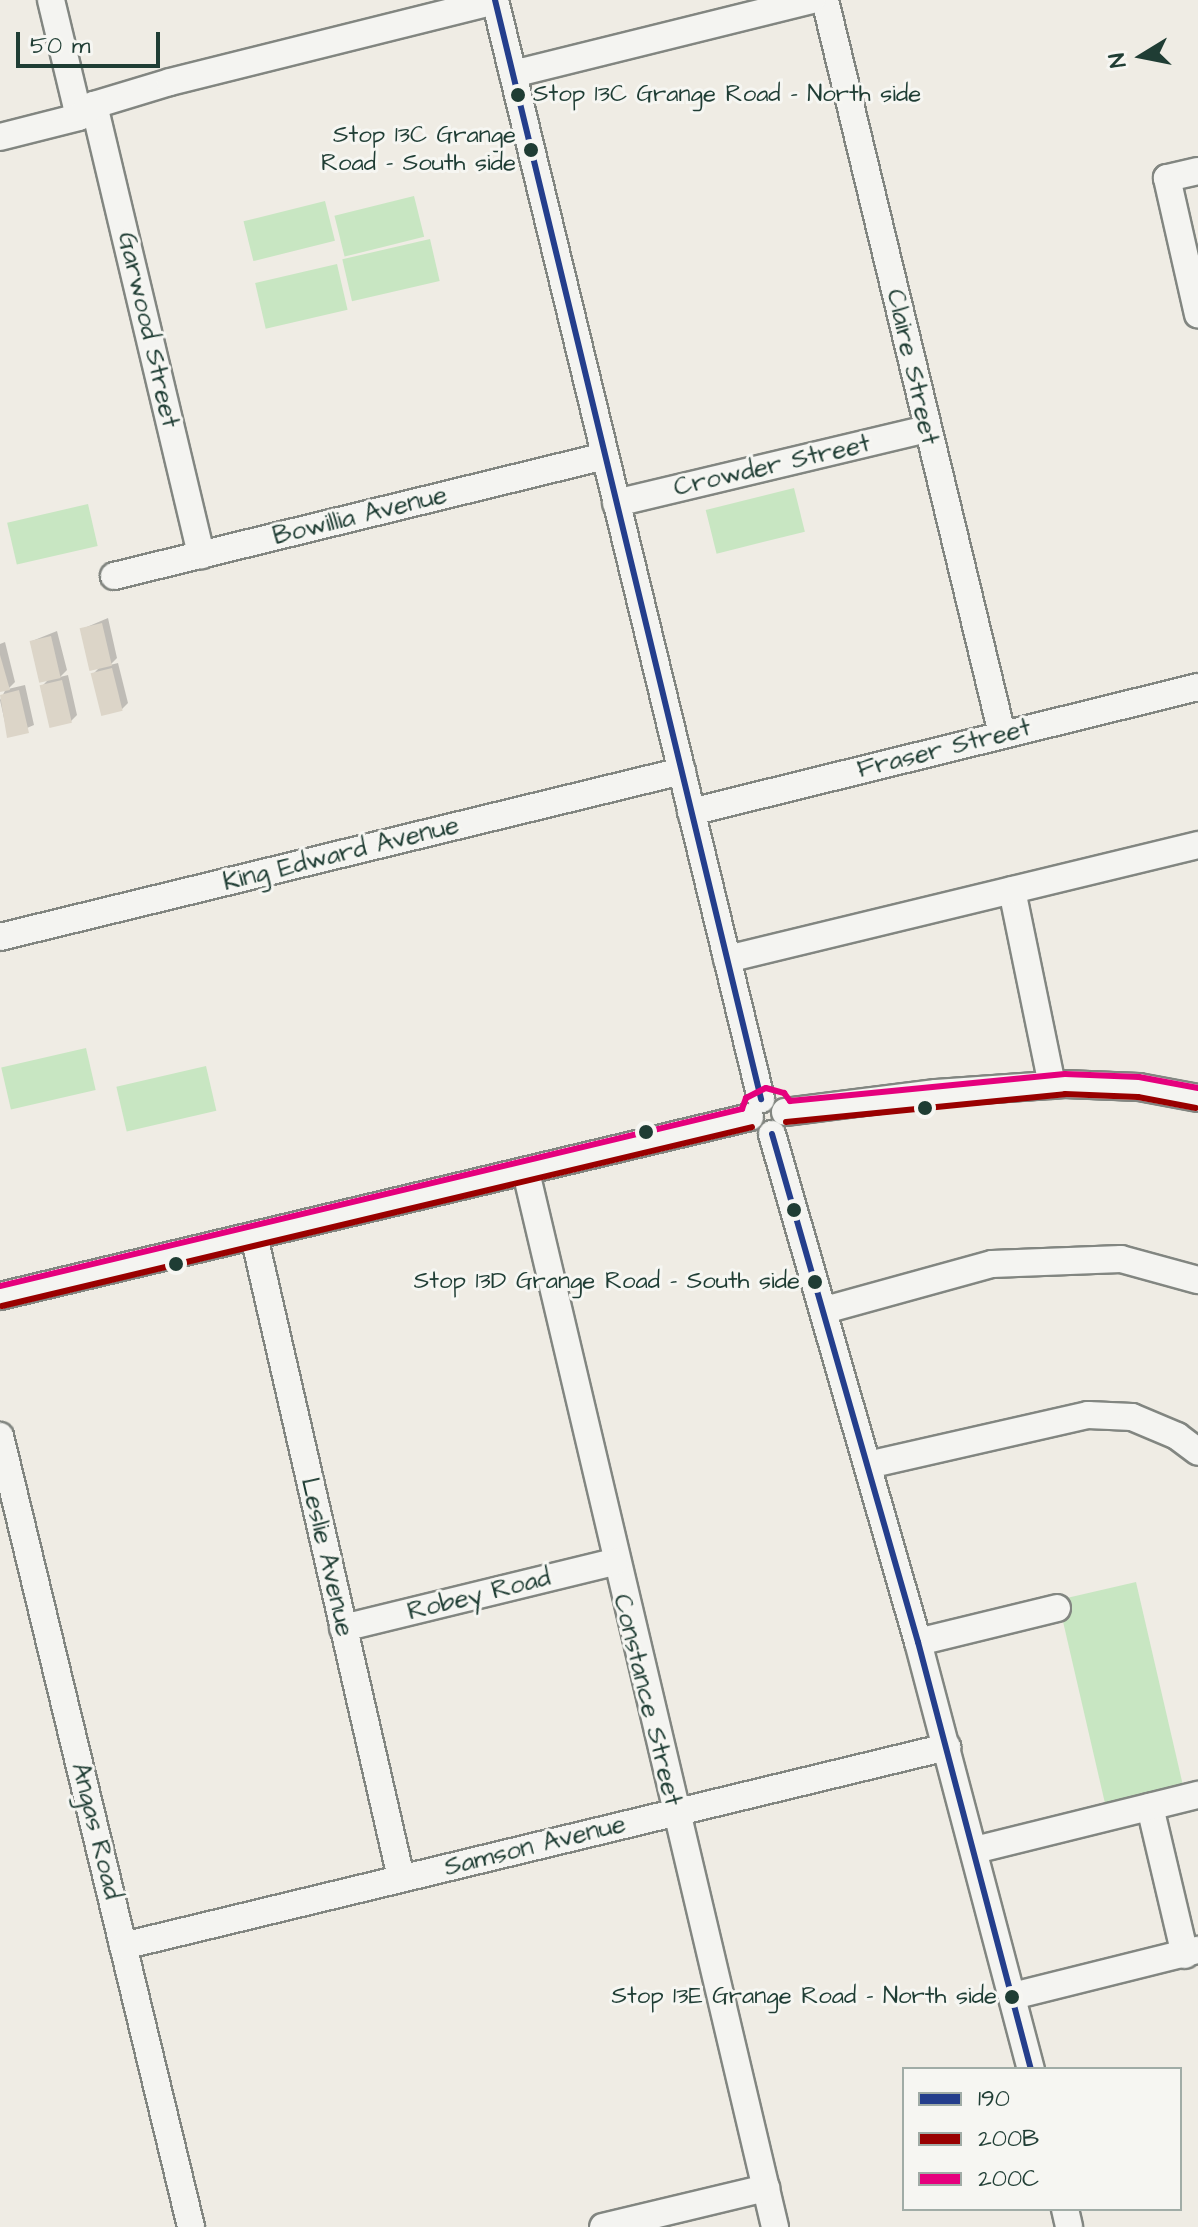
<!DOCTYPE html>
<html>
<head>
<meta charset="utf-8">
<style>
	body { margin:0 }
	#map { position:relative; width:1198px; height:2227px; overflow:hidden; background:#efece4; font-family:"Architects Daughter",sans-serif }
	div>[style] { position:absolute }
	.green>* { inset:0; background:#c8e6c2; transform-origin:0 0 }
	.shadow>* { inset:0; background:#0003 }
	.building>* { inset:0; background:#dcd5c8; transform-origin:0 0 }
	.roads { filter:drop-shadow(2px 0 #828681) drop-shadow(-2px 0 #828681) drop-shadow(0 2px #828681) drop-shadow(0 -2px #828681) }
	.minor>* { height:26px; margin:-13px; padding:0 13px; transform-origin:13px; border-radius:13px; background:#f4f4f1 }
	.bus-1>* { height:6px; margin:-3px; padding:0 3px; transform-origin:3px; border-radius:3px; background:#243e8c }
	.bus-2>* { height:6px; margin:-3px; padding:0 3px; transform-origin:3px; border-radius:3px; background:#900 }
	.bus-3>* { height:6px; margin:-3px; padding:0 3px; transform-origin:3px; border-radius:3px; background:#e5007d }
	.dots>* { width:22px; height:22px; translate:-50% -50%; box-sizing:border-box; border:4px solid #f6f6f2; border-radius:50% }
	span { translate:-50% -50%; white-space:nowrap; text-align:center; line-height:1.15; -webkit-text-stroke:6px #f6f6f2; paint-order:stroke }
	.bus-label { font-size:24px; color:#1f3d34 }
	.left { translate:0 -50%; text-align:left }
	.right { translate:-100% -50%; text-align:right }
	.street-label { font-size:26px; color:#1f3d34 }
	.legend { position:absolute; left:902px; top:2067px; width:280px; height:144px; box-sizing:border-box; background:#f6f6f2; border:2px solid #a0aca6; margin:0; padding:10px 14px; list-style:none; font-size:24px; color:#1f3d34 }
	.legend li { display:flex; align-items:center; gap:16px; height:40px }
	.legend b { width:40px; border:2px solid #a0aca6 }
	.north { position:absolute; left:1102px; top:16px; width:80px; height:80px; -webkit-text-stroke:6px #f6f6f2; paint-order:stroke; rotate:260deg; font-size:22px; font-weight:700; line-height:32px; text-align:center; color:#1f3d34 }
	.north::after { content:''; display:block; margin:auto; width:28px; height:36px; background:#1f3d34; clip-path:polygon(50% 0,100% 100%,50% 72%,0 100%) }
	.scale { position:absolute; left:16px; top:32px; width:144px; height:36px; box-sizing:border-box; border:4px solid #1f3d34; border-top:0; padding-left:10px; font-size:24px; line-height:28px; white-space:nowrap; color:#1f3d34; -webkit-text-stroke:6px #f6f6f2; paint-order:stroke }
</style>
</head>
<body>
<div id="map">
	<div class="green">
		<div style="left:414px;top:196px;width:42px;height:82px;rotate:76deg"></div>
		<div style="left:325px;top:201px;width:41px;height:84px;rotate:76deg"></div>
		<div style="left:430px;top:239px;width:43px;height:90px;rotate:77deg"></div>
		<div style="left:337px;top:264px;width:47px;height:84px;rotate:77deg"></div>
		<div style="left:794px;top:488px;width:45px;height:91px;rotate:76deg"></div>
		<div style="left:88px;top:504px;width:43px;height:83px;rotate:77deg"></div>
		<div style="left:86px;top:1048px;width:43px;height:87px;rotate:77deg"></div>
		<div style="left:206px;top:1066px;width:46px;height:92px;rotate:77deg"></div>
		<div style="left:1136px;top:1582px;width:216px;height:80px;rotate:77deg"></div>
	</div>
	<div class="shadow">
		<div style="clip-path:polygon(108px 618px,117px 658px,110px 665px,118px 663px,128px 703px,122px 709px,93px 674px,100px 667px,82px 629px)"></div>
		<div style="clip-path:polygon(57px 631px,67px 670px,60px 677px,68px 675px,77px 715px,71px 721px,42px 686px,49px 679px,32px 641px)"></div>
		<div style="clip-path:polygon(5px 642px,15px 682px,8px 689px,25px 685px,34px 725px,8px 736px,0 700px,6px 689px,0 690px,0 644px)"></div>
	</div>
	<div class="building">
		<div style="left:102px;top:623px;width:44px;height:23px;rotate:77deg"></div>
		<div style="left:51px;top:636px;width:43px;height:22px;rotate:77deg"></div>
		<div style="clip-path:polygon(0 655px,10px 690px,0 692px)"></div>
		<div style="left:112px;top:668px;width:44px;height:22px;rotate:76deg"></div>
		<div style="left:62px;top:680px;width:44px;height:23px;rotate:77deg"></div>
		<div style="clip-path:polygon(19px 690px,29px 733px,7px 738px,0 695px)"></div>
	</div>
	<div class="roads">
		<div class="minor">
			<div style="left:51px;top:0;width:120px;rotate:76.5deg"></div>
			<div style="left:495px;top:0;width:1131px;rotate:76.39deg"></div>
			<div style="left:825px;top:0;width:755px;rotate:76.44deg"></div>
			<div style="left:513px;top:74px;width:308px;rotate:-13.9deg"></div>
			<div style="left:94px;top:105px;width:463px;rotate:76.6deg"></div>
			<div style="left:0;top:137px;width:81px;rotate:-14.2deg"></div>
			<div style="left:79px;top:117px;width:19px;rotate:-39deg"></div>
			<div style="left:94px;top:105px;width:79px;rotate:-16.8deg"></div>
			<div style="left:170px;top:82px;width:335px;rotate:-14deg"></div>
			<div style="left:1198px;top:171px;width:32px;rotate:167deg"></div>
			<div style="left:1167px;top:178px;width:140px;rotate:77.2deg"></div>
			<div style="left:616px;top:503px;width:320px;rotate:-13.4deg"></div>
			<div style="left:114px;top:576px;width:505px;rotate:-13.73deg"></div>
			<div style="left:691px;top:812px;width:522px;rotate:-13.85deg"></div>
			<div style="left:1012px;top:890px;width:199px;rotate:78.4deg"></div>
			<div style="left:0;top:937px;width:702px;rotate:-13.68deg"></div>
			<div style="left:727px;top:959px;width:485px;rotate:-13.6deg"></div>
			<div style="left:785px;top:1112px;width:152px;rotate:-7.2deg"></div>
			<div style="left:936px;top:1093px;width:129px;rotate:-4deg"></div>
			<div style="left:1065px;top:1084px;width:74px;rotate:2.3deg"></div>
			<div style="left:1139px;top:1087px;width:60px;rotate:10.6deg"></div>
			<div style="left:772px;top:1134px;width:529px;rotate:73.97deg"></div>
			<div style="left:918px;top:1642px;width:442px;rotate:75.2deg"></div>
			<div style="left:526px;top:1172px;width:1084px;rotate:76.72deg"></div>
			<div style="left:254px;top:1236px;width:659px;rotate:77.1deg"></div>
			<div style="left:0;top:1296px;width:771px;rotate:-13.42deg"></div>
			<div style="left:825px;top:1310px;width:173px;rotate:-15.4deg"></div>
			<div style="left:992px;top:1264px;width:129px;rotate:-2.2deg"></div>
			<div style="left:1121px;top:1259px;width:80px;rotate:15.3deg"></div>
			<div style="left:0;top:1436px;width:814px;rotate:76.42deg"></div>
			<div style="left:868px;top:1465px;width:226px;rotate:-12.8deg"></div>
			<div style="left:1088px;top:1415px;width:44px;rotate:2.6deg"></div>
			<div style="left:1132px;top:1417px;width:49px;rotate:22.9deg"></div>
			<div style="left:1177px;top:1436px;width:26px;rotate:37deg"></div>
			<div style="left:343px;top:1628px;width:279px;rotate:-13.7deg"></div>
			<div style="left:918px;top:1642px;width:143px;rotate:-13.7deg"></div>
			<div style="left:1150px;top:1807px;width:152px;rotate:76.7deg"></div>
			<div style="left:975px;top:1850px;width:230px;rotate:-13.9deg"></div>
			<div style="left:123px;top:1946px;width:848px;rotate:-13.58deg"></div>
			<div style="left:1013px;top:1996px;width:191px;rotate:-14deg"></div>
			<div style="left:1065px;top:2209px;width:18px;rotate:77deg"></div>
			<div style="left:603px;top:2227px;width:168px;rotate:-13.5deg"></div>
		</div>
	</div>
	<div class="bus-1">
		<div style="left:495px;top:0;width:1131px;rotate:76.39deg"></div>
		<div style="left:772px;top:1134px;width:529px;rotate:73.97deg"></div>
		<div style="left:918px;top:1642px;width:442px;rotate:75.2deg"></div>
	</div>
	<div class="bus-2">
		<div style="left:786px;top:1122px;width:280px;rotate:-5.7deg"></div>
		<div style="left:1065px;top:1094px;width:73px;rotate:2.4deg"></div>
		<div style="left:1138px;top:1097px;width:59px;rotate:10.7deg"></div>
		<div style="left:2px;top:1306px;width:771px;rotate:-13.42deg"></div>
	</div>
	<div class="bus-3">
		<div style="left:0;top:1286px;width:763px;rotate:-13.42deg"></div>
		<div style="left:742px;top:1109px;width:12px;rotate:-70deg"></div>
		<div style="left:746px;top:1098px;width:22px;rotate:-27deg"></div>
		<div style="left:766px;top:1088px;width:19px;rotate:16deg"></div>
		<div style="left:784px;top:1093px;width:10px;rotate:53deg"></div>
		<div style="left:790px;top:1101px;width:276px;rotate:-5.6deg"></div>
		<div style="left:1065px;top:1074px;width:74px;rotate:2.3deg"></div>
		<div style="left:1139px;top:1077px;width:60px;rotate:10.6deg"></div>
	</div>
	<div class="dots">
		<div style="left:518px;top:95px;background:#1f3d34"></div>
		<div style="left:531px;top:150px;background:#1f3d34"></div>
		<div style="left:925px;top:1108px;background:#1f3d34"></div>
		<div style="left:646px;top:1132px;background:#1f3d34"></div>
		<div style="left:794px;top:1210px;background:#1f3d34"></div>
		<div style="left:176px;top:1264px;background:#1f3d34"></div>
		<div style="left:815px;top:1282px;background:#1f3d34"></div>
		<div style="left:1012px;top:1997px;background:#1f3d34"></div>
	</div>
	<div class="bus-label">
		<span class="left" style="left:533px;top:95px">Stop 13C Grange Road - North side</span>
		<span class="right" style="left:516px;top:150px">Stop 13C Grange<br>Road - South side</span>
		<span class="right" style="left:800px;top:1282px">Stop 13D Grange Road - South side</span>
		<span class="right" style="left:997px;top:1997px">Stop 13E Grange Road - North side</span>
	</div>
	<div class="street-label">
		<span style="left:148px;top:330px;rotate:77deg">Garwood Street</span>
		<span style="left:912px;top:367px;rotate:77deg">Claire Street</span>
		<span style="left:772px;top:466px;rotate:-13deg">Crowder Street</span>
		<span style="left:360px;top:516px;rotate:-14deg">Bowillia Avenue</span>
		<span style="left:944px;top:749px;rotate:-14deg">Fraser Street</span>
		<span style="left:341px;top:854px;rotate:-14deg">King Edward Avenue</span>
		<span style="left:327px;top:1557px;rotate:77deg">Leslie Avenue</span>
		<span style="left:479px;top:1595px;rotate:-14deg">Robey Road</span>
		<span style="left:647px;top:1700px;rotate:76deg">Constance Street</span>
		<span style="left:96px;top:1831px;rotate:76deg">Angas Road</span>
		<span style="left:535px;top:1846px;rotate:-14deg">Samson Avenue</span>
	</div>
	<ul class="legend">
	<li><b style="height:10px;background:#243e8c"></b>190</li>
	<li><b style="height:10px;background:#900"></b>200B</li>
	<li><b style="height:10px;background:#e5007d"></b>200C</li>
	</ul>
	<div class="north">N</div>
	<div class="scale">50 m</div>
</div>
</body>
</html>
